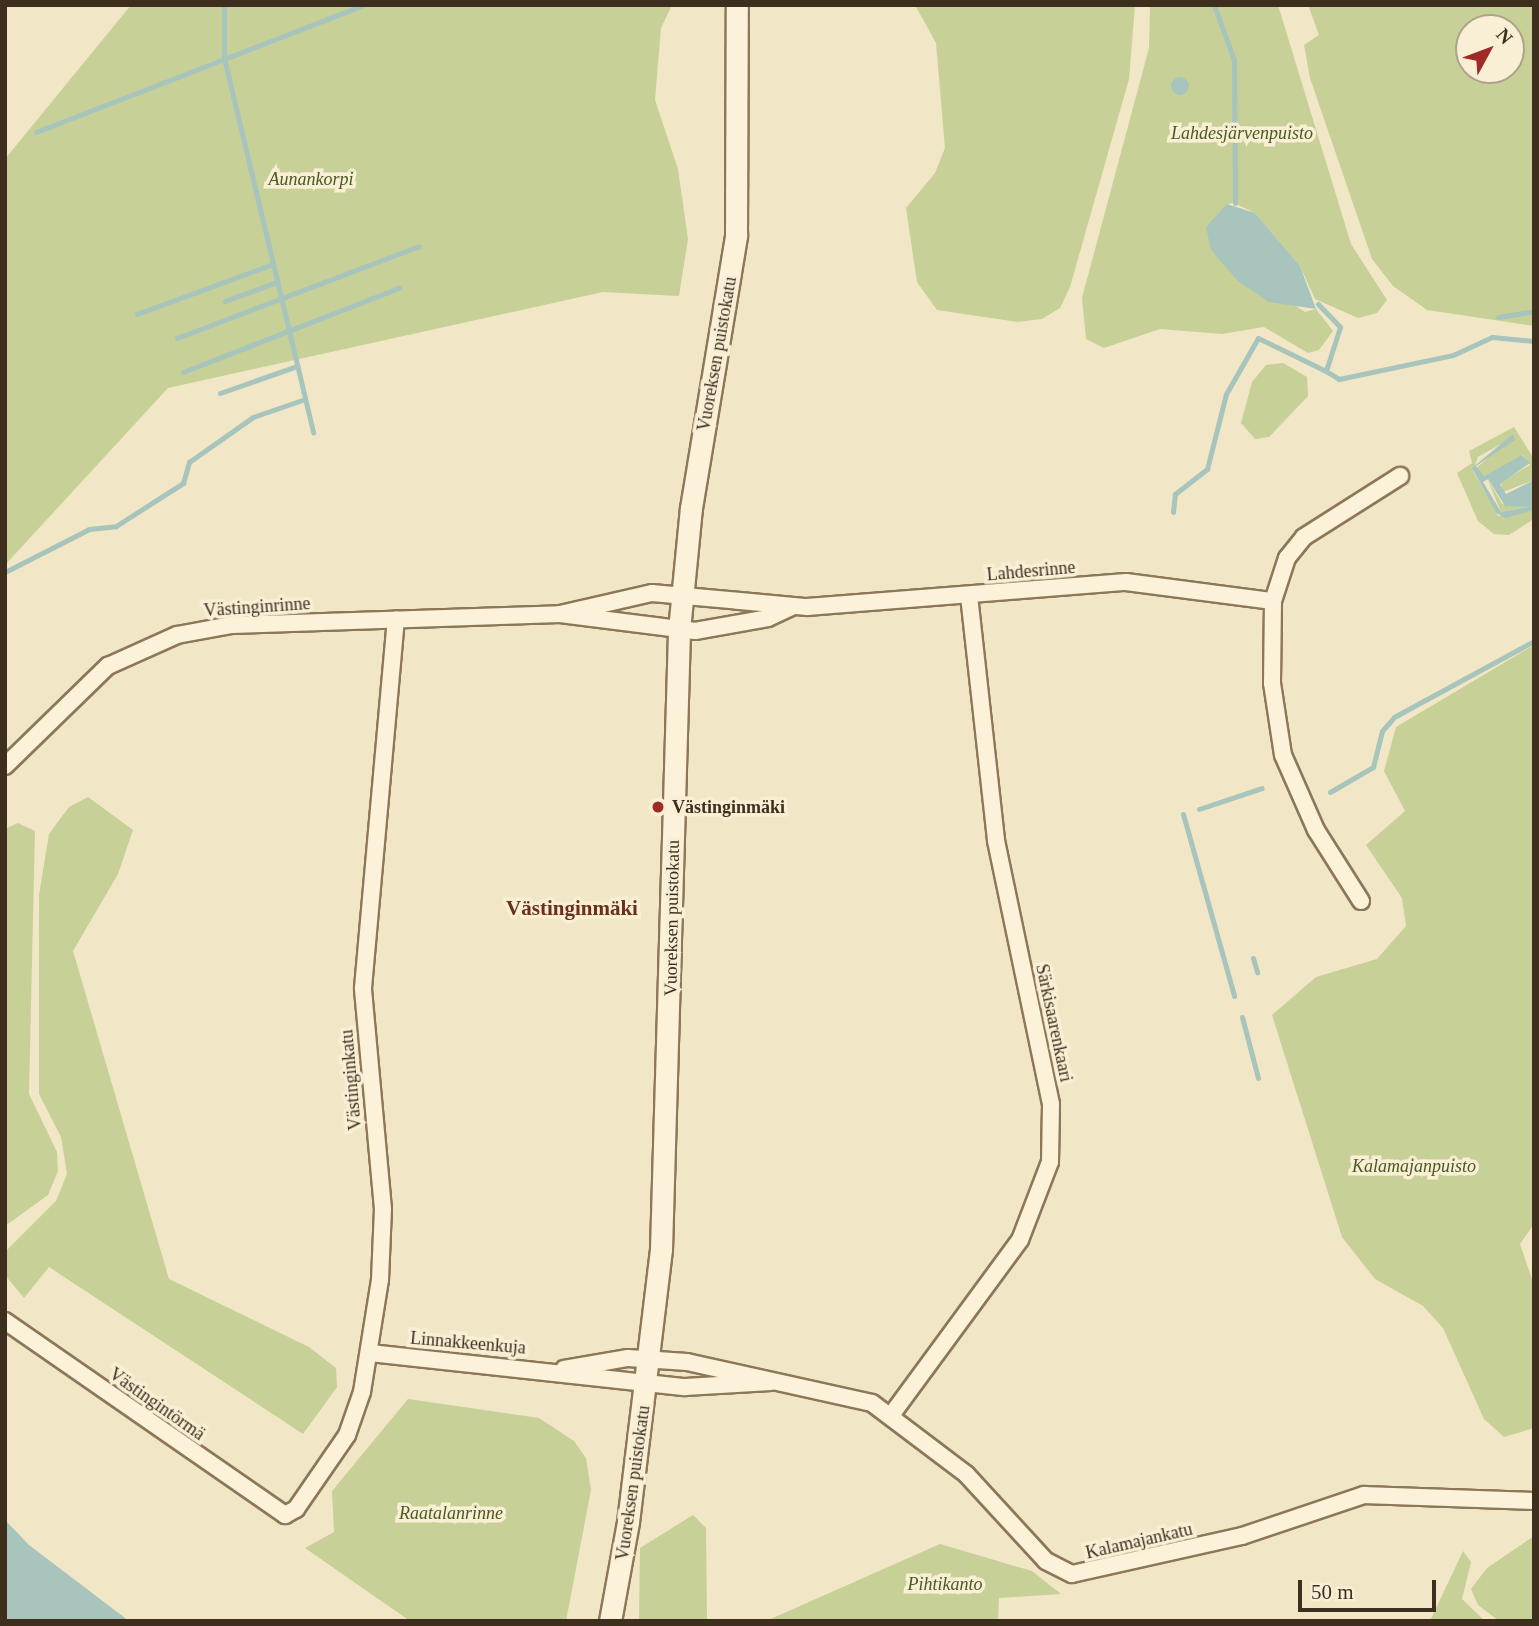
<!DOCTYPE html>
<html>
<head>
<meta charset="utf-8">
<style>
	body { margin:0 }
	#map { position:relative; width:1539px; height:1626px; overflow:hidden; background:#f1e6c5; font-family:"Times New Roman",serif }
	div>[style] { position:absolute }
	.green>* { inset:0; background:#c7d097 }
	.water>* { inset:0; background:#a7c4bd }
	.round { border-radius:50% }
	.stream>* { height:5px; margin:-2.5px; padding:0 2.5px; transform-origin:2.5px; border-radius:2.5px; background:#a7c4bd }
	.roads { filter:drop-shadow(2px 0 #8d7759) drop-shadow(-2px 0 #8d7759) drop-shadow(0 2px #8d7759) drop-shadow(0 -2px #8d7759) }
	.minor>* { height:16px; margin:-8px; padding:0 8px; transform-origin:8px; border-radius:8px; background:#fbf2d9 }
	.secondary>* { height:21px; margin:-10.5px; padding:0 10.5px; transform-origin:10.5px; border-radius:10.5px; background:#fbf2d9 }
	.dots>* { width:19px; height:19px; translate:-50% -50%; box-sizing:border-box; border:4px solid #f8efd5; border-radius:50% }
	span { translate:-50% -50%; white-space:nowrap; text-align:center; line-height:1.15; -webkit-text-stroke:7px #f8efd5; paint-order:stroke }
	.park-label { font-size:18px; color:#4a5a23; font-style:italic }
	.street-label { font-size:18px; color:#3d2e1e }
	.poi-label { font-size:18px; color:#3d2e1e; font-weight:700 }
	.left { translate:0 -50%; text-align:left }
	.quarter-label { font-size:21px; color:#6c2f1b; font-weight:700 }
	.frame { position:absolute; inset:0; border:7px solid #3d2e1e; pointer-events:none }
	.north { position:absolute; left:1455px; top:14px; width:70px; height:70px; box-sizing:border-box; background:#f8efd5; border:2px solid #ada28c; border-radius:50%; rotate:49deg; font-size:19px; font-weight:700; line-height:28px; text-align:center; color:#3d2e1e }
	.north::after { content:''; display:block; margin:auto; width:24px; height:32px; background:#a02a25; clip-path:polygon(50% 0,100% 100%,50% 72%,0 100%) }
	.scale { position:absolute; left:1298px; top:1580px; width:138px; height:32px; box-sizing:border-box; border:4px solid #3d2e1e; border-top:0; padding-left:9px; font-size:21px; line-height:24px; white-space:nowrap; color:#3d2e1e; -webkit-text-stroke:5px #f8efd5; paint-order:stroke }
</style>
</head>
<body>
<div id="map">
	<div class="green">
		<div style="clip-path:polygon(131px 5px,672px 5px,661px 28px,655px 100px,678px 169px,688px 239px,679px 296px,603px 292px,168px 388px,5px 565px,5px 159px)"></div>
		<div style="clip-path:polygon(915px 5px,1135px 5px,1129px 79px,1070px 287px,1060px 308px,1042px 319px,1018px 322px,937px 310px,917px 282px,906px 208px,935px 173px,945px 148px,936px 43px)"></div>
		<div style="clip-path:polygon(1150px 5px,1278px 5px,1351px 244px,1387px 300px,1377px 313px,1358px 318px,1315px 299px,1300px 266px,1255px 213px,1234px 203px,1227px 204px,1211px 250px,1305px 312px,1316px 309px,1333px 331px,1319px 350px,1308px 353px,1264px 327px,1222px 334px,1160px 329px,1104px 348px,1086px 339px,1082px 298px,1149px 48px)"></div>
		<div style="clip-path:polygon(evenodd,1308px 5px,1534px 5px,1534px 326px,1427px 310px,1393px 286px,1372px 259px,1310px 78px,1304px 45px,1319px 35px,1308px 5px,1469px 28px,1511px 28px,1511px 70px,1469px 70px,1469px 28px)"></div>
		<div style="clip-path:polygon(1283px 363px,1307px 377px,1308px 396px,1269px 437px,1255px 439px,1241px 423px,1252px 382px,1266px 365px)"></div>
		<div style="clip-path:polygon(1514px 427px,1534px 459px,1534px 480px,1503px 492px,1501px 482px,1530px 465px,1523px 455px,1484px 476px,1476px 468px,1515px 436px,1478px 457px,1473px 471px,1498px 516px,1534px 510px,1534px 519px,1509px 535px,1494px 534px,1478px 521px,1457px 473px,1472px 463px,1469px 451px)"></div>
		<div style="clip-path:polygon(1487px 478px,1502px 504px,1527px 507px,1501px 512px)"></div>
		<div style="clip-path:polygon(1534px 645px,1534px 1224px,1520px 1244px,1534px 1285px,1534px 1428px,1504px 1437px,1484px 1419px,1443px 1328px,1423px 1306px,1375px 1279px,1342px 1237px,1272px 1015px,1316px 977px,1377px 959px,1406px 926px,1402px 898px,1366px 845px,1405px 811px,1384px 771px,1396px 727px)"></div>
		<div style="clip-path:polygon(88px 797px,133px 830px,118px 874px,73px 951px,169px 1279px,309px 1347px,336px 1368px,337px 1387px,303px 1434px,49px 1267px,24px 1298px,5px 1275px,5px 1252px,56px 1201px,67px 1174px,61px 1137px,39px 1094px,39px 895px,49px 834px,69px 807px)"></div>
		<div style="clip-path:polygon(18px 823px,35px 831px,29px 1094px,57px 1152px,58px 1171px,48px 1195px,5px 1226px,5px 829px)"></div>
		<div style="clip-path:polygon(408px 1399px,539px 1418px,574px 1441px,586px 1458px,591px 1490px,566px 1621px,410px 1621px,305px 1548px,334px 1532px,332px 1491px)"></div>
		<div style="clip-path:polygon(693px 1515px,706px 1528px,707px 1621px,639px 1621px,640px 1548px)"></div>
		<div style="clip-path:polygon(1534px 1536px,1534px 1621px,1499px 1621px,1478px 1605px,1471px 1589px,1487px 1568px)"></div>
		<div style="clip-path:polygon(940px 1544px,1032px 1571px,1061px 1594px,999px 1598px,998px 1621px,766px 1621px)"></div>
		<div style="clip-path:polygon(1463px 1551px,1471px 1562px,1462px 1599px,1485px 1621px,1430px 1621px)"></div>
	</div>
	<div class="water">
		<div class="round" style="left:1171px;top:77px;width:18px;height:18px"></div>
		<div style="clip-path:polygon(1227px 204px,1255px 213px,1300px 266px,1316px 309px,1269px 302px,1238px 281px,1211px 250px,1206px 227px)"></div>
		<div style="clip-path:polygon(evenodd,1513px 434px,1515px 440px,1476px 466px,1484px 476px,1522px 455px,1530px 463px,1500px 484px,1506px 494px,1534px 480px,1534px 510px,1506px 518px,1496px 513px,1472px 468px,1513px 434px,1488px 479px,1505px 506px,1527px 507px,1501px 512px,1483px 482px,1488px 479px)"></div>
		<div style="clip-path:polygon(5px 1520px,29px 1545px,129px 1621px,5px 1621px)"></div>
	</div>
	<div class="stream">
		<div style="left:224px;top:5px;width:53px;rotate:90deg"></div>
		<div style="left:224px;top:58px;width:385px;rotate:76.6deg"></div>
		<div style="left:1214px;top:5px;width:59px;rotate:70deg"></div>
		<div style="left:1234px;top:60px;width:143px;rotate:89.6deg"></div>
		<div style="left:36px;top:132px;width:351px;rotate:-21.2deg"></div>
		<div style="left:225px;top:301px;width:55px;rotate:-20.1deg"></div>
		<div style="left:1318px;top:304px;width:32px;rotate:46deg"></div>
		<div style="left:1340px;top:327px;width:46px;rotate:107.7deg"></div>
		<div style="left:1326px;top:371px;width:15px;rotate:32deg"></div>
		<div style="left:1339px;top:379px;width:116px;rotate:-11.9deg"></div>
		<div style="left:1453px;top:355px;width:43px;rotate:-24.8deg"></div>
		<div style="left:1492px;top:337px;width:42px;rotate:5.4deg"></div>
		<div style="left:137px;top:314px;width:145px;rotate:-20.2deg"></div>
		<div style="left:1498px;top:317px;width:36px;rotate:-9deg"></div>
		<div style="left:177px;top:338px;width:259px;rotate:-20.8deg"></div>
		<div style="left:183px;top:372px;width:232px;rotate:-21.3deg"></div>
		<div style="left:220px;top:393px;width:82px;rotate:-19.3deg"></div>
		<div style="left:1173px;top:512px;width:18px;rotate:-84deg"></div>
		<div style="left:1175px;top:494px;width:41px;rotate:-38deg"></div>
		<div style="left:1207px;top:469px;width:77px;rotate:-75.8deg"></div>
		<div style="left:1226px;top:394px;width:64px;rotate:-60.3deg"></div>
		<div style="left:1258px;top:338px;width:76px;rotate:25.9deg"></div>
		<div style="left:5px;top:572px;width:94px;rotate:-27.1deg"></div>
		<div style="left:89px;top:529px;width:27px;rotate:-6deg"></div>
		<div style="left:116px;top:526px;width:80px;rotate:-32.7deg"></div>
		<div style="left:183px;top:483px;width:22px;rotate:-74deg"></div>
		<div style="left:189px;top:462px;width:78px;rotate:-35.1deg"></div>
		<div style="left:253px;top:417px;width:55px;rotate:-19.1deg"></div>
		<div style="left:1330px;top:792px;width:50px;rotate:-30.2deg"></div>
		<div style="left:1373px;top:767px;width:37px;rotate:-76deg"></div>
		<div style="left:1382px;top:731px;width:18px;rotate:-49deg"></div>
		<div style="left:1394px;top:717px;width:159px;rotate:-28.5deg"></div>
		<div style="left:1199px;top:809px;width:66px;rotate:-18.4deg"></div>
		<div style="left:1183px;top:814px;width:189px;rotate:74.3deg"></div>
		<div style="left:1253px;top:958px;width:15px;rotate:74deg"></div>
		<div style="left:1242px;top:1017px;width:63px;rotate:75.3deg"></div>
	</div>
	<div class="roads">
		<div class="minor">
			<div style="left:560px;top:614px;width:136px;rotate:7.2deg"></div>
			<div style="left:695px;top:631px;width:74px;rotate:-10.1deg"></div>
			<div style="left:768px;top:618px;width:26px;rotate:-25deg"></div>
			<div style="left:5px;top:766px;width:144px;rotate:-44.2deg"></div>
			<div style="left:108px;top:666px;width:76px;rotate:-24.2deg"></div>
			<div style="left:177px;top:635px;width:56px;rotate:-10.3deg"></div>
			<div style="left:232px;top:625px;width:328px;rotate:-1.9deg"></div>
			<div style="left:560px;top:614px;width:94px;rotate:-12.9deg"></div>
			<div style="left:652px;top:593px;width:156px;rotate:5.2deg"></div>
			<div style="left:807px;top:607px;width:320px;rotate:-4.5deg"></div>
			<div style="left:1126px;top:582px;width:148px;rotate:7.4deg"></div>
			<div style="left:1361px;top:901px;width:84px;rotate:-122.4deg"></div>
			<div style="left:1316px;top:830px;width:82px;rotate:-113.7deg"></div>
			<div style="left:1283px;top:755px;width:73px;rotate:-98.7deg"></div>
			<div style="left:1272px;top:683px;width:82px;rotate:-89.3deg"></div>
			<div style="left:1273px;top:601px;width:45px;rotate:-72deg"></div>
			<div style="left:1287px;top:558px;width:27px;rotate:-51deg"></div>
			<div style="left:1304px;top:537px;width:114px;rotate:-32.4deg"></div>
			<div style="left:5px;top:1321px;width:341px;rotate:34.7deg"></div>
			<div style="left:285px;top:1515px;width:13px;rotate:-29deg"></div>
			<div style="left:296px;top:1509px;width:90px;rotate:-55.4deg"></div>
			<div style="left:347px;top:1435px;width:46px;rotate:-70.8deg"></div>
			<div style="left:362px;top:1392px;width:113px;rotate:-80.9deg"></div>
			<div style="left:380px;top:1280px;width:71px;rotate:-87.6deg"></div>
			<div style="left:383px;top:1209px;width:222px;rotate:-95.2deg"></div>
			<div style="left:363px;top:988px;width:370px;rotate:-84.9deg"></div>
			<div style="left:370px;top:1353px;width:317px;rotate:6.2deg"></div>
			<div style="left:685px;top:1387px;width:86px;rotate:-3.3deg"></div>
			<div style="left:564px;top:1369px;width:65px;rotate:-9.8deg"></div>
			<div style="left:628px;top:1358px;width:59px;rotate:3.9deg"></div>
			<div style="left:687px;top:1362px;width:189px;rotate:12.5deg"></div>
			<div style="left:872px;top:1403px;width:118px;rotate:37.1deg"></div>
			<div style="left:966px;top:1474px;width:118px;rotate:47.4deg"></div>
			<div style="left:1046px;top:1561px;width:29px;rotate:27deg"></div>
			<div style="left:1072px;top:1574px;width:174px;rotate:-12.6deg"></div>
			<div style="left:1242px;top:1536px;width:129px;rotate:-18.6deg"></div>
			<div style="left:1364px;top:1495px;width:170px;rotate:2deg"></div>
			<div style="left:892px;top:1414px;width:216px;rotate:-53.7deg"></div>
			<div style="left:1020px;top:1240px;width:84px;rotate:-69deg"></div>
			<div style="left:1050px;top:1162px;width:58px;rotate:-89deg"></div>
			<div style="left:1051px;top:1104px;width:270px;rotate:-101.8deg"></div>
			<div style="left:996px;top:840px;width:245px;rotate:-96.3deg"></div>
		</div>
		<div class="secondary">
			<div style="left:610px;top:1621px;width:101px;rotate:-79.7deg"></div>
			<div style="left:628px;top:1522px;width:275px;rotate:-83.1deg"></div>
			<div style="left:661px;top:1249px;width:619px;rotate:-88.33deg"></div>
			<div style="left:679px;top:630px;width:123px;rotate:-84.4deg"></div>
			<div style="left:691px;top:508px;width:277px;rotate:-80.6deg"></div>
			<div style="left:736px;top:235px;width:230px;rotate:-89.8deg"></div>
		</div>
	</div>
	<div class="dots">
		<div style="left:658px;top:807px;background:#a02a25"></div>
	</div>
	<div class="park-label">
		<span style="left:1242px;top:133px">Lahdesjärvenpuisto</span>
		<span style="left:311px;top:179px">Aunankorpi</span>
		<span style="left:1414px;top:1166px">Kalamajanpuisto</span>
		<span style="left:451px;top:1513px">Raatalanrinne</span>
		<span style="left:945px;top:1584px">Pihtikanto</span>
	</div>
	<div class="street-label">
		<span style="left:717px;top:354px;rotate:-80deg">Vuoreksen puistokatu</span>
		<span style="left:1031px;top:571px;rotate:-5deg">Lahdesrinne</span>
		<span style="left:257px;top:607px;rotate:-4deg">Västinginrinne</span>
		<span style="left:672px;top:918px;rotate:-89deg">Vuoreksen puistokatu</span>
		<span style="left:1054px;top:1023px;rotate:78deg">Särkisaarenkaari</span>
		<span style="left:351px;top:1080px;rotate:-95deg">Västinginkatu</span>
		<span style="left:468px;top:1343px;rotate:5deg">Linnakkeenkuja</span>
		<span style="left:157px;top:1404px;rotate:35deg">Västingintörmä</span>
		<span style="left:633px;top:1483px;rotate:-82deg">Vuoreksen puistokatu</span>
		<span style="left:1139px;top:1541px;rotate:-13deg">Kalamajankatu</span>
	</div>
	<div class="poi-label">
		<span class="left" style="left:672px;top:807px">Västinginmäki</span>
	</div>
	<div class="quarter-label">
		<span style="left:572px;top:908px">Västinginmäki</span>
	</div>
	<div class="frame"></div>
	<div class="north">N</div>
	<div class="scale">50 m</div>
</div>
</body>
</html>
